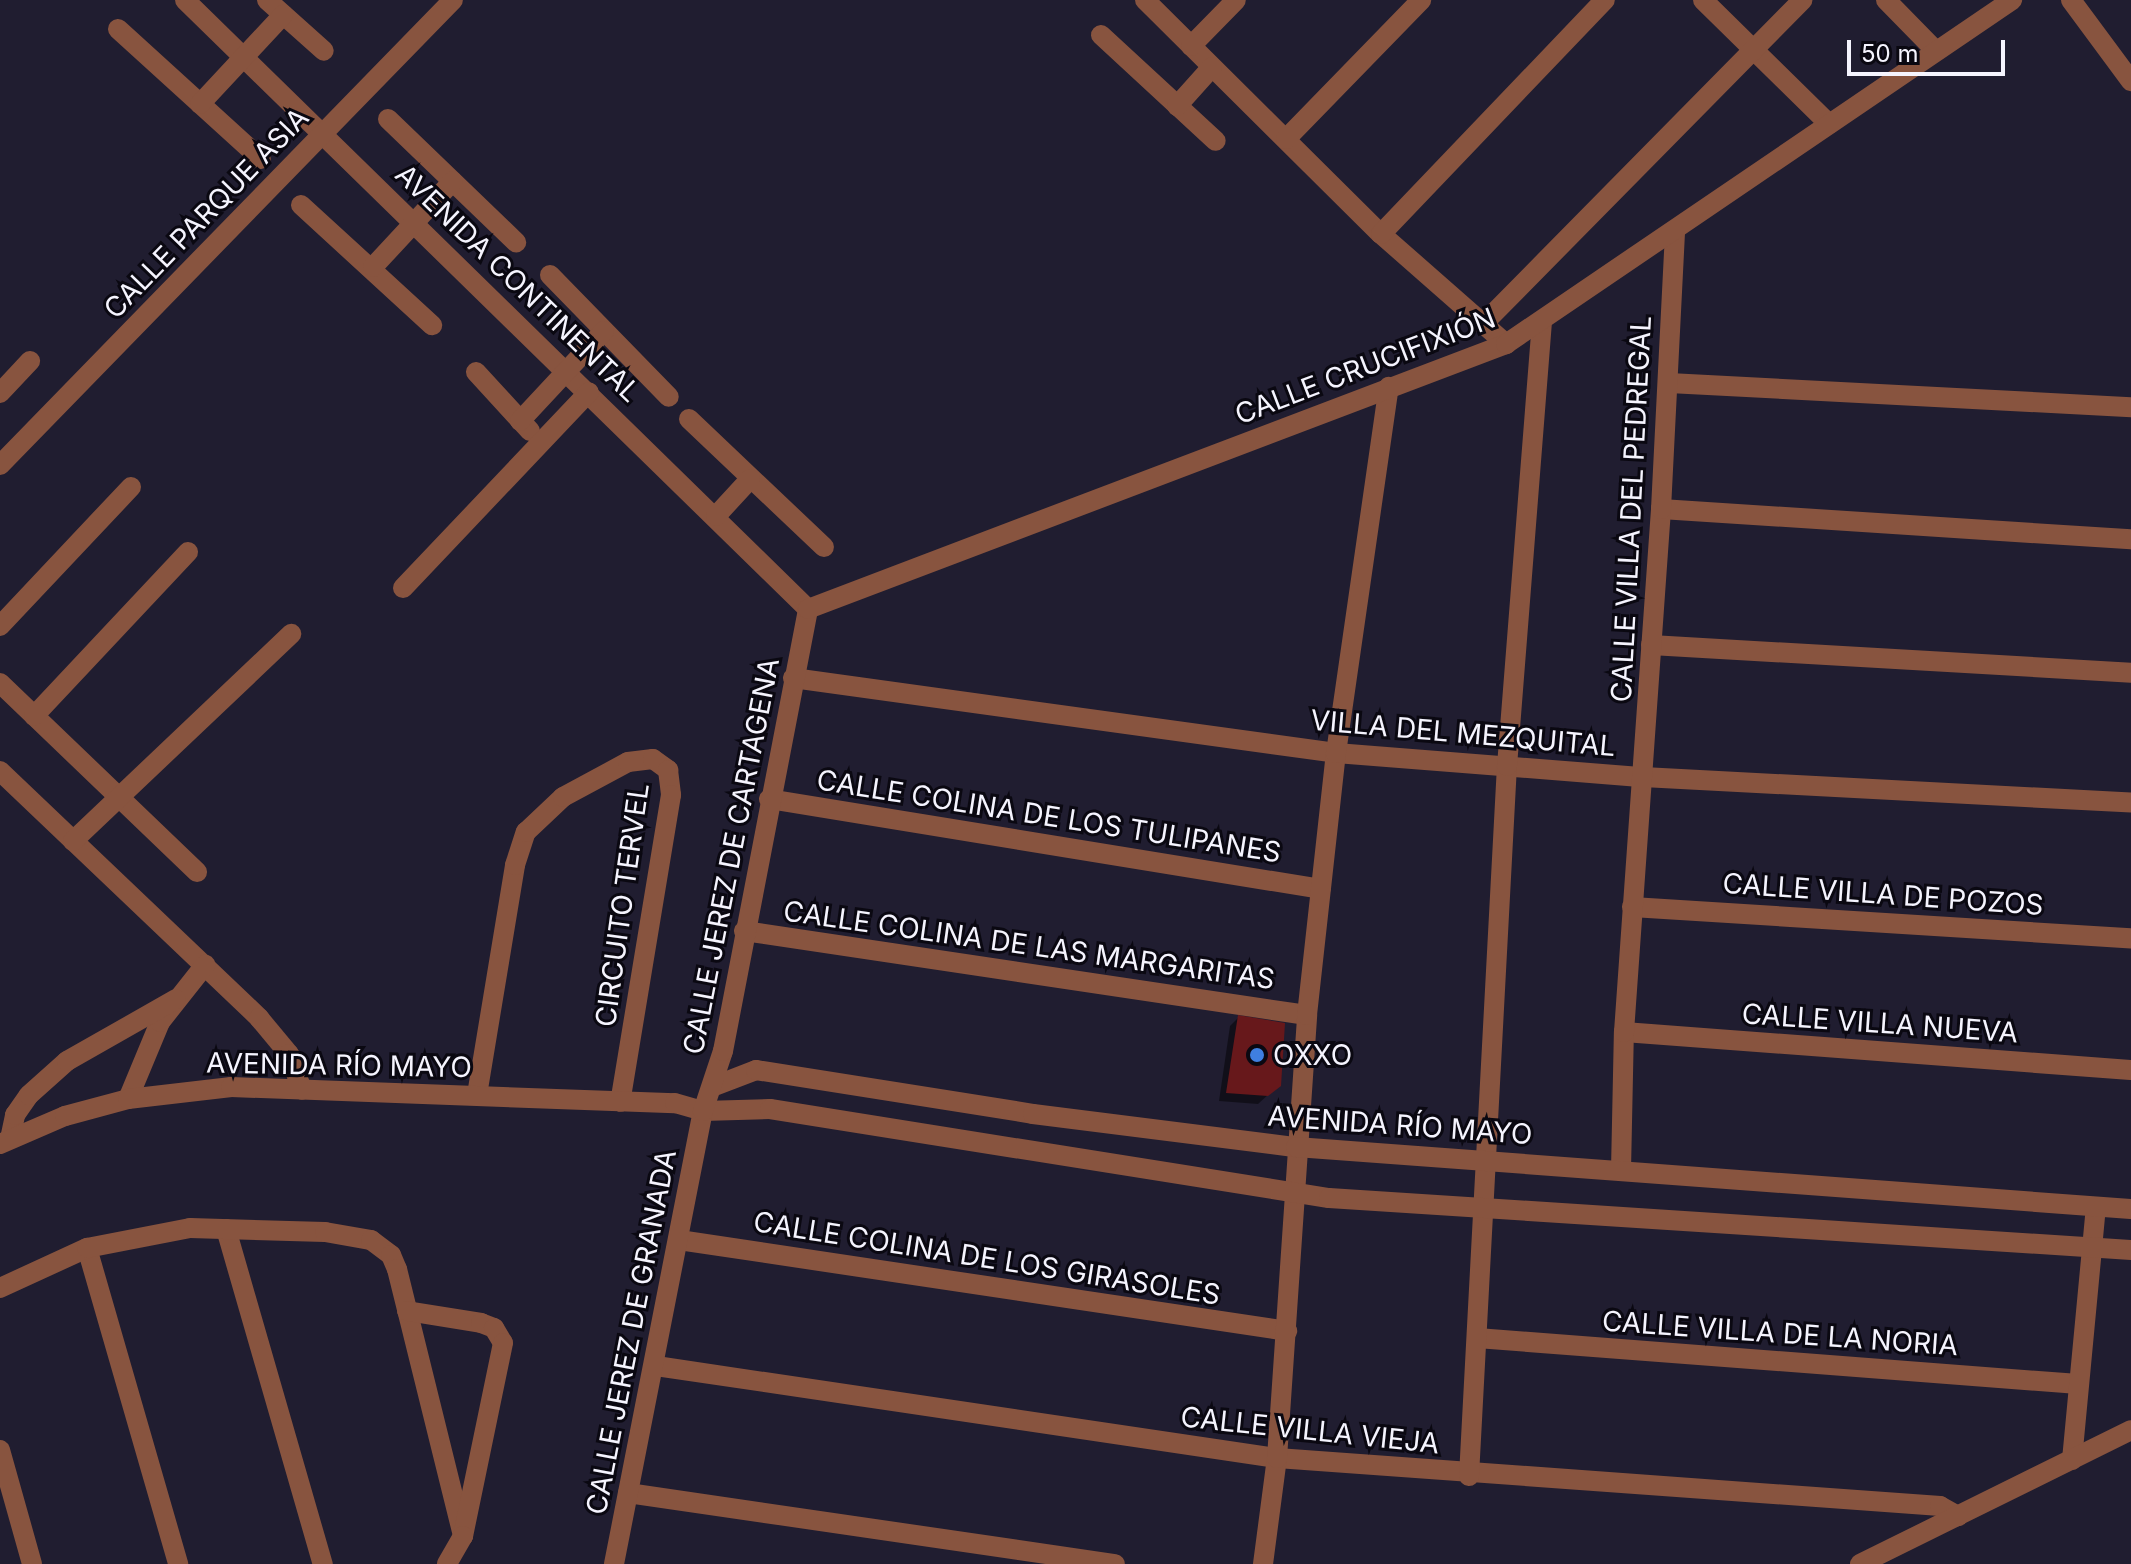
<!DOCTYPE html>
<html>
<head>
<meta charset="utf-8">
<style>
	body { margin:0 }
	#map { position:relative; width:2131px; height:1564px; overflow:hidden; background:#201d30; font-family:Inter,sans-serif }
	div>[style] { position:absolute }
	.shadow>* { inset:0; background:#0007 }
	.building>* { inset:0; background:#67181b }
	.minor>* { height:20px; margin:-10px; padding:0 10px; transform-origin:10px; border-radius:10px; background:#88543f }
	.tertiary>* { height:20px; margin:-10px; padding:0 10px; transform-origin:10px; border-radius:10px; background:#88543f }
	.dots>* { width:22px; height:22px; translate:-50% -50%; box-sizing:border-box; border:4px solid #0a0811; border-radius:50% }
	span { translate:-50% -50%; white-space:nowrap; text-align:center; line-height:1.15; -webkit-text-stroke:6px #0a0811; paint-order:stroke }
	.street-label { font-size:28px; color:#f5f4fe }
	.poi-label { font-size:28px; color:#f5f4fe }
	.left { translate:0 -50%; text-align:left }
	.scale { position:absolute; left:1847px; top:40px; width:158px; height:36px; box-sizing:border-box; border:4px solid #f5f4fe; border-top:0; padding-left:10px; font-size:24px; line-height:28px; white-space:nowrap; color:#f5f4fe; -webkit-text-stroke:6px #0a0811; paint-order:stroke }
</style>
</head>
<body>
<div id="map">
	<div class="shadow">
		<div style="clip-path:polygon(1239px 1017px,1279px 1085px,1258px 1104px,1219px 1101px,1230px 1026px)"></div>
	</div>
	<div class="building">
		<div style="clip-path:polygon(1238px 1015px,1285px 1023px,1281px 1086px,1268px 1096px,1226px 1093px)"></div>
	</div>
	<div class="minor">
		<div style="left:185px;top:0;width:871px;rotate:44.35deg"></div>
		<div style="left:267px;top:0;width:76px;rotate:41.8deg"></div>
		<div style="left:1145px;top:0;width:332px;rotate:44.8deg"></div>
		<div style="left:1381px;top:234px;width:167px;rotate:41.3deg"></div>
		<div style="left:1703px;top:0;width:177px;rotate:44.5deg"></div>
		<div style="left:1886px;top:0;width:71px;rotate:45.6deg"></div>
		<div style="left:2071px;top:0;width:101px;rotate:53.5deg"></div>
		<div style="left:118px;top:29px;width:193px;rotate:42.3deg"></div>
		<div style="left:1101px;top:35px;width:156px;rotate:42.7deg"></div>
		<div style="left:1191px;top:46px;width:64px;rotate:-45.6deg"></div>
		<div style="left:200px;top:104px;width:122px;rotate:-47deg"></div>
		<div style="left:1177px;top:106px;width:52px;rotate:-48.1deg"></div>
		<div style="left:388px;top:119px;width:178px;rotate:43.9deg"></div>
		<div style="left:1286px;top:139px;width:194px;rotate:-45.8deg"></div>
		<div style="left:301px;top:205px;width:178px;rotate:42.5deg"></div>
		<div style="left:1381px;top:234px;width:324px;rotate:-46.3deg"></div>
		<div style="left:373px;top:267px;width:117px;rotate:-47.1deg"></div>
		<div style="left:550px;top:275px;width:170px;rotate:45.7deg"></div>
		<div style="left:1483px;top:324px;width:455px;rotate:-45.4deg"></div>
		<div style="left:476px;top:372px;width:80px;rotate:47.5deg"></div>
		<div style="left:1669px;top:383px;width:463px;rotate:3deg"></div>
		<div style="left:0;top:393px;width:44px;rotate:-46.8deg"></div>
		<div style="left:689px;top:419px;width:186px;rotate:43.5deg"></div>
		<div style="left:520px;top:421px;width:123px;rotate:-47deg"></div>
		<div style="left:0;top:465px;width:649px;rotate:-45.75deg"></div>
		<div style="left:1661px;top:509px;width:471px;rotate:3.7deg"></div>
		<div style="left:716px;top:516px;width:50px;rotate:-47.4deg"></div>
		<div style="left:403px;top:588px;width:270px;rotate:-46.5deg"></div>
		<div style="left:0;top:626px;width:191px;rotate:-46.7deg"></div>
		<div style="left:1651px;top:645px;width:481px;rotate:3.3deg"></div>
		<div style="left:793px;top:678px;width:548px;rotate:7.86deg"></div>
		<div style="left:1336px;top:753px;width:308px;rotate:4.5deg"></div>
		<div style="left:1643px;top:777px;width:489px;rotate:3deg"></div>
		<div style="left:0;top:683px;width:273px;rotate:43.8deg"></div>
		<div style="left:34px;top:716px;width:225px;rotate:-46.8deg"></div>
		<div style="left:0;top:771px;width:358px;rotate:43.6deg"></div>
		<div style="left:259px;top:1018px;width:47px;rotate:50.2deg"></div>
		<div style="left:289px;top:1054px;width:38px;rotate:70deg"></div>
		<div style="left:769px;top:799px;width:559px;rotate:9.26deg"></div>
		<div style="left:73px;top:841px;width:301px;rotate:-43.5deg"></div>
		<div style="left:1632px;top:907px;width:500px;rotate:3.6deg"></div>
		<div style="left:744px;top:931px;width:569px;rotate:8.49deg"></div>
		<div style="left:1624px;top:1032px;width:508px;rotate:4.29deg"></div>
		<div style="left:477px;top:1095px;width:233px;rotate:-80.6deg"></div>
		<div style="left:515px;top:865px;width:35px;rotate:-72deg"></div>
		<div style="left:526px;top:832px;width:51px;rotate:-43.4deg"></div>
		<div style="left:563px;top:797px;width:74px;rotate:-28.3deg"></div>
		<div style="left:628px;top:762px;width:25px;rotate:-7deg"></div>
		<div style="left:653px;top:759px;width:19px;rotate:36deg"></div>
		<div style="left:668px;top:770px;width:25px;rotate:83deg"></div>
		<div style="left:671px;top:795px;width:311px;rotate:99.4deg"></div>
		<div style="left:128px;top:1099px;width:83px;rotate:-67.4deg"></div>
		<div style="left:160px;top:1022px;width:73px;rotate:-51.7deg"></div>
		<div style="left:10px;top:1139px;width:25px;rotate:-78deg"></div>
		<div style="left:15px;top:1115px;width:24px;rotate:-55deg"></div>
		<div style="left:29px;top:1095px;width:51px;rotate:-41.8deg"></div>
		<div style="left:67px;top:1061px;width:125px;rotate:-29.6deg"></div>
		<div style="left:0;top:1144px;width:71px;rotate:-23.3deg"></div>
		<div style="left:65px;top:1116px;width:65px;rotate:-15.1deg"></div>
		<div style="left:128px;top:1099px;width:104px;rotate:-6.6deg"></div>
		<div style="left:231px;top:1087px;width:444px;rotate:2.1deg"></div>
		<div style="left:675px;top:1103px;width:29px;rotate:16deg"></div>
		<div style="left:1621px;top:1170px;width:138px;rotate:-88.8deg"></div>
		<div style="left:1624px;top:1032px;width:524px;rotate:-85.95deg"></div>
		<div style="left:1661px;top:509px;width:275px;rotate:-87.1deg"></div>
		<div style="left:226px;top:1229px;width:349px;rotate:73.9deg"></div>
		<div style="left:679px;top:1240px;width:615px;rotate:8.51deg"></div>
		<div style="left:87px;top:1248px;width:329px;rotate:73.9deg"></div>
		<div style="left:0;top:1288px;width:96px;rotate:-24.7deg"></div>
		<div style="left:87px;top:1248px;width:105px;rotate:-11deg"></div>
		<div style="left:190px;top:1228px;width:135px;rotate:1.7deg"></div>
		<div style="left:325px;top:1232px;width:47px;rotate:9.9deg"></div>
		<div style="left:371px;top:1240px;width:25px;rotate:37deg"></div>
		<div style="left:391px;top:1255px;width:15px;rotate:67deg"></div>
		<div style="left:397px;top:1269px;width:275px;rotate:76.1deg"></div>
		<div style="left:407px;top:1311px;width:75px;rotate:9.2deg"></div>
		<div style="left:481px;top:1323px;width:14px;rotate:21deg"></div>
		<div style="left:494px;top:1328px;width:17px;rotate:59deg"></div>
		<div style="left:503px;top:1343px;width:197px;rotate:101.7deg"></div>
		<div style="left:463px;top:1536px;width:32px;rotate:120deg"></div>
		<div style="left:1477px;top:1338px;width:603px;rotate:4.38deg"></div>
		<div style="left:656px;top:1366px;width:628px;rotate:8.43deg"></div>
		<div style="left:1277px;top:1458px;width:665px;rotate:4.14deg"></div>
		<div style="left:1940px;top:1506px;width:21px;rotate:29deg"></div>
		<div style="left:0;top:1450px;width:118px;rotate:74.3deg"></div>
		<div style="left:2072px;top:1460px;width:254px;rotate:-84.6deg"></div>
		<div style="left:1469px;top:1476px;width:711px;rotate:-86.94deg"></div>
		<div style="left:1507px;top:766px;width:443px;rotate:-85.5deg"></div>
		<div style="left:628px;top:1493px;width:492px;rotate:8.3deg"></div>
		<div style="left:1263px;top:1564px;width:107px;rotate:-82.5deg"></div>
		<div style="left:1277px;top:1458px;width:444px;rotate:-86.1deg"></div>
		<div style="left:1307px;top:1015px;width:264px;rotate:-83.7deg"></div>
		<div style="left:1336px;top:753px;width:370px;rotate:-81.8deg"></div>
		<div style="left:1860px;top:1564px;width:302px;rotate:-26.3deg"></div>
	</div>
	<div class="tertiary">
		<div style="left:712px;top:1087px;width:47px;rotate:-21.1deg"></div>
		<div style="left:756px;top:1070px;width:280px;rotate:9deg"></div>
		<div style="left:1033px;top:1114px;width:265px;rotate:7.2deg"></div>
		<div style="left:1296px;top:1147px;width:837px;rotate:4.25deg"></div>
		<div style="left:703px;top:1111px;width:67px;rotate:-1.7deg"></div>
		<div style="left:770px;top:1109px;width:566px;rotate:9.05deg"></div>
		<div style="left:1329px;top:1198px;width:804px;rotate:3.71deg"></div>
		<div style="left:614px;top:1564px;width:462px;rotate:-78.9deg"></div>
		<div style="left:703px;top:1111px;width:63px;rotate:-71.6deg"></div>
		<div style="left:723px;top:1051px;width:450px;rotate:-79.1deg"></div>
		<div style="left:808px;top:609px;width:747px;rotate:-20.79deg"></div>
		<div style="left:1506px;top:344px;width:612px;rotate:-34.21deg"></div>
	</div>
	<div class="dots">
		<div style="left:1257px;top:1055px;background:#3f7fe0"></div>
	</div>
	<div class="street-label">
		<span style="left:206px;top:213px;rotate:-46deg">CALLE PARQUE ASIA</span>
		<span style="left:518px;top:283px;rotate:44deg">AVENIDA CONTINENTAL</span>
		<span style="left:1365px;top:366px;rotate:-21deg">CALLE CRUCIFIXIÓN</span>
		<span style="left:1631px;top:509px;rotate:-87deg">CALLE VILLA DEL PEDREGAL</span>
		<span style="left:1463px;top:733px;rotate:5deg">VILLA DEL MEZQUITAL</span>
		<span style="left:1049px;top:816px;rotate:9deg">CALLE COLINA DE LOS TULIPANES</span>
		<span style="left:731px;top:856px;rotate:-79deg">CALLE JEREZ DE CARTAGENA</span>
		<span style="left:1883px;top:894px;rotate:4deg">CALLE VILLA DE POZOS</span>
		<span style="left:622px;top:905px;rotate:-82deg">CIRCUITO TERVEL</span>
		<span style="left:1029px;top:945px;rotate:8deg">CALLE COLINA DE LAS MARGARITAS</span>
		<span style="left:1880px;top:1023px;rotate:4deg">CALLE VILLA NUEVA</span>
		<span style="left:339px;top:1065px;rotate:1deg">AVENIDA RÍO MAYO</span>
		<span style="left:1400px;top:1125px;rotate:4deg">AVENIDA RÍO MAYO</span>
		<span style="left:987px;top:1258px;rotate:9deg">CALLE COLINA DE LOS GIRASOLES</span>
		<span style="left:631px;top:1332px;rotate:-79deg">CALLE JEREZ DE GRANADA</span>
		<span style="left:1780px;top:1333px;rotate:4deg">CALLE VILLA DE LA NORIA</span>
		<span style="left:1310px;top:1430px;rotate:6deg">CALLE VILLA VIEJA</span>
	</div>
	<div class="poi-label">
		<span class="left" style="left:1273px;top:1055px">OXXO</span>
	</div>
	<div class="scale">50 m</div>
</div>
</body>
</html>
